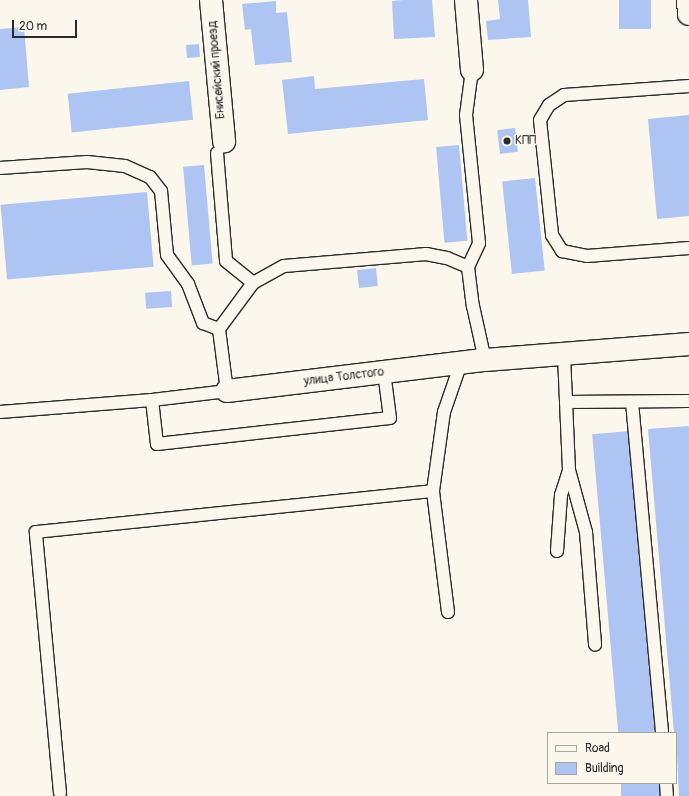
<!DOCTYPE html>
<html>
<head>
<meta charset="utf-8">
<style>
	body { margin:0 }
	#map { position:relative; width:689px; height:796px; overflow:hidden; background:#fbf7ec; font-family:Pangolin,sans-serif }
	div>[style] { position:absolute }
	.building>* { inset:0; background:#aec5f3; transform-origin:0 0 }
	.roads { filter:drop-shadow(1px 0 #2b2b2b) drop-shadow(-1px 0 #2b2b2b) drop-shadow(0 1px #2b2b2b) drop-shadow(0 -1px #2b2b2b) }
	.service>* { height:12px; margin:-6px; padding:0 6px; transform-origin:6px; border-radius:6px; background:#fbf7ec }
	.minor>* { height:22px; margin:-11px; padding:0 11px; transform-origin:11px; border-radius:11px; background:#fbf7ec }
	.dots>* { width:11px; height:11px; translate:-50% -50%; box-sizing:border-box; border:2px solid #fbf7ec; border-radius:50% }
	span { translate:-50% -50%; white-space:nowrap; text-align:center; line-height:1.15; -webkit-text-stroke:3px #fbf7ec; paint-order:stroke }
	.street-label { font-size:12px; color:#2b2b2b }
	.poi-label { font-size:12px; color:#2b2b2b }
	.left { translate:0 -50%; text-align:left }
	.legend { position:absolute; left:547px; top:732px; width:130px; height:52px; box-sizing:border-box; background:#fbf7ec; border:1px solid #a8a59f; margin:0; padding:5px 7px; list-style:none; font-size:12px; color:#2b2b2b }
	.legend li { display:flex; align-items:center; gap:8px; height:20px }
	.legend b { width:20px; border:1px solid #a8a59f }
	.scale { position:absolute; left:12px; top:20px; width:65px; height:18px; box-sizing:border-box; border:2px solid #2b2b2b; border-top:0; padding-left:5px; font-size:12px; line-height:14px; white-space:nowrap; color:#2b2b2b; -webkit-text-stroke:3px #fbf7ec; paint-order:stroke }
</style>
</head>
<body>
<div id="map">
	<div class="building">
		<div style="clip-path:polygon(403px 0,432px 0,435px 37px,394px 39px,392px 1px)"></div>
		<div style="clip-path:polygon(498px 0,528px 0,531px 37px,488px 40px,486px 21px,500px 19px)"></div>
		<div style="left:619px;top:0;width:32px;height:29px"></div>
		<div style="clip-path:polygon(276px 1px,276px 13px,287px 12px,292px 62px,255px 65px,251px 29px,245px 30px,242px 4px)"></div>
		<div style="clip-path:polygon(24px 27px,29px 87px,0 90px,0 29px)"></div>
		<div style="left:199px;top:44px;width:13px;height:13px;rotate:86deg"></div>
		<div style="clip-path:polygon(314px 76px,315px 89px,424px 79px,428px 120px,288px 134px,282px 80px)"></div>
		<div style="left:189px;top:81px;width:39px;height:122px;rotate:84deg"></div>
		<div style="clip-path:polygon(689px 115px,689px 216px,657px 219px,648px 119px)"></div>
		<div style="left:515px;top:128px;width:24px;height:18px;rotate:83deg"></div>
		<div style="left:459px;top:145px;width:96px;height:23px;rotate:85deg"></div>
		<div style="left:204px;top:165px;width:99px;height:21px;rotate:85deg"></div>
		<div style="left:535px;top:178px;width:93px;height:33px;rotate:84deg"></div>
		<div style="left:147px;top:192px;width:75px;height:147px;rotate:85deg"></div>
		<div style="left:376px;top:268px;width:18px;height:19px;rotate:84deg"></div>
		<div style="left:171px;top:291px;width:16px;height:26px;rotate:86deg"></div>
		<div style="clip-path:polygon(689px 426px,689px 796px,679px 796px,676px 733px,674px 733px,648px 429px)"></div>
		<div style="left:630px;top:431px;width:303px;height:38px;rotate:85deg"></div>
		<div style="left:621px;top:783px;width:39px;height:13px"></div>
	</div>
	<div class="roads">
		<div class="service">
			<div style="left:689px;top:86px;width:125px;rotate:175.9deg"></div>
			<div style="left:564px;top:95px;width:18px;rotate:146deg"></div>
			<div style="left:549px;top:105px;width:17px;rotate:121deg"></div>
			<div style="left:540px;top:120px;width:116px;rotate:84deg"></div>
			<div style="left:552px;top:235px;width:19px;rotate:58deg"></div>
			<div style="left:562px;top:251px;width:25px;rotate:11deg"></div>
			<div style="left:587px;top:256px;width:102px;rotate:-4.5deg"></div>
			<div style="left:217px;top:153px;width:108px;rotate:85.2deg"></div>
			<div style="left:226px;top:261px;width:35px;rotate:39deg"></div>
			<div style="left:0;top:168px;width:87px;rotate:-3.9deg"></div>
			<div style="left:87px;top:162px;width:38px;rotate:6deg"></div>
			<div style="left:125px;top:166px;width:27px;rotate:24deg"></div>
			<div style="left:150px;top:177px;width:18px;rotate:52deg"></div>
			<div style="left:161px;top:191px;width:64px;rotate:84.6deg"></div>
			<div style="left:167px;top:255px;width:36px;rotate:54deg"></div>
			<div style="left:188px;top:284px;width:42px;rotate:69deg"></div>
			<div style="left:203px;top:323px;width:17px;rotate:21deg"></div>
			<div style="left:468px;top:267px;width:26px;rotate:-65deg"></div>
			<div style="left:479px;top:243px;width:129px;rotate:-95.8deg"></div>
			<div style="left:466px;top:115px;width:45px;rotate:-82.4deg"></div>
			<div style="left:152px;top:400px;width:44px;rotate:83.5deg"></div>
			<div style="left:157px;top:444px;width:234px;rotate:-6.4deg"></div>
			<div style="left:390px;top:418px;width:46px;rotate:-97.4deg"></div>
			<div style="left:566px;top:402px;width:123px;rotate:-0.5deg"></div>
			<div style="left:632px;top:402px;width:332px;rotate:84.8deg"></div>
			<div style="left:0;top:412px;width:152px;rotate:-4.5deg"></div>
			<div style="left:152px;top:400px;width:76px;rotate:-6.8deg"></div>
			<div style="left:227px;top:391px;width:63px;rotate:-97.4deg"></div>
			<div style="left:219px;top:329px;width:57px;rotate:-53.5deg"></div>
			<div style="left:253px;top:283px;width:35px;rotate:-29deg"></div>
			<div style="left:284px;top:266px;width:143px;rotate:-4.8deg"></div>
			<div style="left:426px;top:254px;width:21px;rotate:11deg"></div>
			<div style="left:447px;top:258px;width:23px;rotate:23deg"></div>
			<div style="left:468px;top:267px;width:39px;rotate:83deg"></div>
			<div style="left:473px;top:306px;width:55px;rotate:77.5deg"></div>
			<div style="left:569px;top:470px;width:64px;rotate:74.7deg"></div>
			<div style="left:586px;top:532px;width:113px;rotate:85.4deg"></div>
			<div style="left:557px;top:551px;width:56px;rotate:-85.9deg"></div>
			<div style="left:561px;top:495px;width:26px;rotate:-72deg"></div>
			<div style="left:569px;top:470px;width:116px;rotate:-92.5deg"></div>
			<div style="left:448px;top:612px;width:122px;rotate:-97.1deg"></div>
			<div style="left:433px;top:491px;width:80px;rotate:-82.1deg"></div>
			<div style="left:444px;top:412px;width:52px;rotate:-70.9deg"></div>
			<div style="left:666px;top:783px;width:13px;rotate:86deg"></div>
			<div style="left:60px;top:793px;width:262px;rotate:-95.3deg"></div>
			<div style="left:36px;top:532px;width:399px;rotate:-5.9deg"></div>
		</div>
		<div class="minor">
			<div style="left:211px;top:0;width:142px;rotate:84.7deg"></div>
			<div style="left:466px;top:0;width:70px;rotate:85.1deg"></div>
			<div style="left:688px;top:0;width:14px;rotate:86deg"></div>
			<div style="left:227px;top:391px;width:260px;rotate:-6.9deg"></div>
			<div style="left:485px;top:360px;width:205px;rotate:-4.5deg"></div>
		</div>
	</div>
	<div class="dots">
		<div style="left:507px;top:141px;background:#2b2b2b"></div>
	</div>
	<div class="street-label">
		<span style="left:217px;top:70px;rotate:-95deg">Енисейский проезд</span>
		<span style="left:344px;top:377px;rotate:-7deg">улица Толстого</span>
	</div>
	<div class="poi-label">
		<span class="left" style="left:515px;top:141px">КПП</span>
	</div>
	<ul class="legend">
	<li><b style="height:5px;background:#fbf7ec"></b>Road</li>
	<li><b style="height:11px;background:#aec5f3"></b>Building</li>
	</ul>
	<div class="scale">20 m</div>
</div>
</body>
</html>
